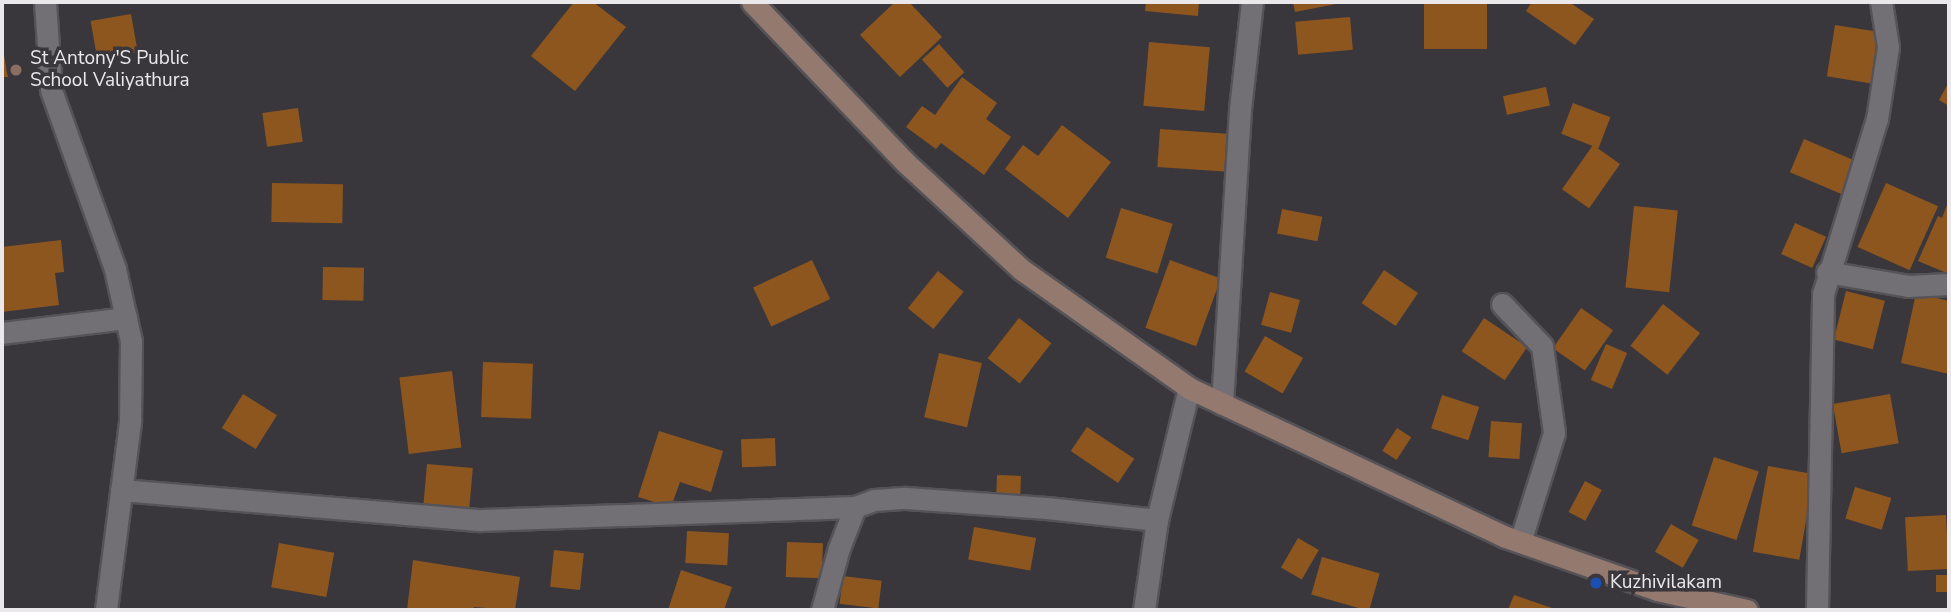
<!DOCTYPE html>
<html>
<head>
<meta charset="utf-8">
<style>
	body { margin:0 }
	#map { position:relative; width:1951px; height:612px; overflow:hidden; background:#39373c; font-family:"Nunito Sans",sans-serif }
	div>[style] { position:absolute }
	.building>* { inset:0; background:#8e561f; transform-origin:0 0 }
	.roads { filter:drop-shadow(2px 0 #555357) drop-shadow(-2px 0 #555357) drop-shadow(0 2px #555357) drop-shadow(0 -2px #555357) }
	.street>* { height:21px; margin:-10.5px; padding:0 10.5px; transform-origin:10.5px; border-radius:10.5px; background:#727075 }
	.secondary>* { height:21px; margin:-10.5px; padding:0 10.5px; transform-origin:10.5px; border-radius:10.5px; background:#94796f }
	.dots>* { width:19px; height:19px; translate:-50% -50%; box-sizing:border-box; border:4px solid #39373c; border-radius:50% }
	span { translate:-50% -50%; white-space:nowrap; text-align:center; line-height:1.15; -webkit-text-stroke:7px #39373c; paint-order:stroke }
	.poi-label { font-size:19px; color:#eae8eb }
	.left { translate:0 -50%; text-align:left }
	.frame { position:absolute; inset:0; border:4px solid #eae8eb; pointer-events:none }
</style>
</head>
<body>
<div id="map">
	<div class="building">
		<div style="clip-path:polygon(574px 2px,593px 2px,626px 27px,575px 91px,531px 56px)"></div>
		<div style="clip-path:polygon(895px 2px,909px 2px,942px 37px,900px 77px,860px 35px)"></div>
		<div style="clip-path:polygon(1146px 2px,1199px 2px,1198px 16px,1145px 11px)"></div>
		<div style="clip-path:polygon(1293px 2px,1341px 2px,1341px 3px,1295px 12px)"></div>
		<div style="left:1424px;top:2px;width:63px;height:47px"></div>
		<div style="clip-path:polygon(1532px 2px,1569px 2px,1594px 19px,1575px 45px,1526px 11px)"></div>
		<div style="left:131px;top:14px;width:39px;height:41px;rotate:80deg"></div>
		<div style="left:1350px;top:17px;width:33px;height:55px;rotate:85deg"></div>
		<div style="left:1835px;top:25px;width:45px;height:52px;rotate:9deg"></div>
		<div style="left:1149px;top:42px;width:61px;height:64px;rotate:5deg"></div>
		<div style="left:939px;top:44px;width:38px;height:23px;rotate:48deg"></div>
		<div style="clip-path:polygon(2px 50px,3px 50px,8px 77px,2px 77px)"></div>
		<div style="clip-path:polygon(962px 77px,997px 103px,986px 119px,1011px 137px,984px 175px,941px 143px,936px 149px,906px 127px,922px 106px,935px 115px)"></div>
		<div style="clip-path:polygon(1949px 82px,1949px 106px,1939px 100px)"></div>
		<div style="left:1546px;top:87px;width:19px;height:44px;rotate:78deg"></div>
		<div style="left:1573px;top:103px;width:40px;height:33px;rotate:21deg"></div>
		<div style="left:298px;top:108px;width:34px;height:36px;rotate:82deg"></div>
		<div style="clip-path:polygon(1062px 125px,1111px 162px,1068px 218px,1005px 169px,1023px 145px,1038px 156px)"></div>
		<div style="left:1160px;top:129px;width:67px;height:38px;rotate:4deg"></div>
		<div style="left:1804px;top:139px;width:58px;height:36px;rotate:23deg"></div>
		<div style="left:1593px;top:145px;width:33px;height:54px;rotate:35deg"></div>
		<div style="left:272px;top:183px;width:71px;height:39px;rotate:1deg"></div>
		<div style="left:1886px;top:183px;width:57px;height:70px;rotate:24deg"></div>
		<div style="clip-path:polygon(1949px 200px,1949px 274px,1918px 261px,1938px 216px,1942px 218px)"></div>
		<div style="left:1634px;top:206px;width:44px;height:82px;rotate:6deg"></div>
		<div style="left:1121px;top:208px;width:54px;height:52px;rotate:17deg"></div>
		<div style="left:1282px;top:209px;width:41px;height:25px;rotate:11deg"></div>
		<div style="left:1795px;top:223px;width:34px;height:34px;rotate:24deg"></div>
		<div style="clip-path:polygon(61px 240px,64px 272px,55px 273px,59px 305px,2px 312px,2px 247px)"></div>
		<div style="left:812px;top:260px;width:43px;height:65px;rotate:65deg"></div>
		<div style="left:1170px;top:260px;width:54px;height:72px;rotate:20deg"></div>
		<div style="left:323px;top:267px;width:41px;height:33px;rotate:1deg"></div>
		<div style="left:1384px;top:270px;width:41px;height:40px;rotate:34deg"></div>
		<div style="left:938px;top:271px;width:33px;height:48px;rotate:39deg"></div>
		<div style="left:1846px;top:291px;width:40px;height:50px;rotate:14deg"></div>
		<div style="left:1270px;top:292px;width:31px;height:34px;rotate:15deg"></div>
		<div style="clip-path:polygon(1916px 293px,1949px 301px,1949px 374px,1901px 363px)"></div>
		<div style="left:1663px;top:304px;width:47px;height:53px;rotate:38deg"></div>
		<div style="left:1581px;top:308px;width:39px;height:49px;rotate:35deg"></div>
		<div style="left:1019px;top:318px;width:41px;height:51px;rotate:38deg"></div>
		<div style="left:1484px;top:318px;width:52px;height:40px;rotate:34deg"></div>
		<div style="left:1265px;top:336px;width:44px;height:41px;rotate:30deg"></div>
		<div style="left:1606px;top:344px;width:23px;height:39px;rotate:23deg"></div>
		<div style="left:939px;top:353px;width:44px;height:66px;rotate:13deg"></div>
		<div style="left:483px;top:362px;width:50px;height:55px;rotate:2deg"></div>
		<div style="left:452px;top:371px;width:77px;height:53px;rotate:83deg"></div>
		<div style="left:243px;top:394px;width:40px;height:40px;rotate:32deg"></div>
		<div style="left:1890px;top:394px;width:50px;height:58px;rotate:80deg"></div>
		<div style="left:1442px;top:395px;width:39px;height:35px;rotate:18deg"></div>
		<div style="left:1491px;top:421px;width:31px;height:36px;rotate:4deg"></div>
		<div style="left:1087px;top:427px;width:57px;height:29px;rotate:34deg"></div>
		<div style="left:1397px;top:428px;width:17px;height:27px;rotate:33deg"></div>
		<div style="clip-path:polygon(659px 431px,723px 451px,711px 492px,680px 482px,671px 507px,638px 497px)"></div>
		<div style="left:775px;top:438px;width:28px;height:34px;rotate:88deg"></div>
		<div style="left:1714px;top:457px;width:47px;height:72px;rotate:18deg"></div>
		<div style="left:427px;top:464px;width:46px;height:41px;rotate:5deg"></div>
		<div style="left:1768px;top:466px;width:47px;height:87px;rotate:10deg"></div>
		<div style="left:997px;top:475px;width:24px;height:26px;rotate:2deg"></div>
		<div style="left:1585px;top:481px;width:19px;height:35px;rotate:28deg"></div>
		<div style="left:1855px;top:487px;width:38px;height:33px;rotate:17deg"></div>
		<div style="left:1946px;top:515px;width:54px;height:41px;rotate:87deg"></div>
		<div style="left:1671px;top:524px;width:32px;height:32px;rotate:30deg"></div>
		<div style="left:974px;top:527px;width:63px;height:33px;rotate:10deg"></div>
		<div style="left:687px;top:531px;width:42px;height:32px;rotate:3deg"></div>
		<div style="left:1298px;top:538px;width:24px;height:34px;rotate:30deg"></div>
		<div style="left:787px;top:542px;width:36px;height:35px;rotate:2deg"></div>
		<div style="left:279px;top:543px;width:56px;height:45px;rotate:10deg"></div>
		<div style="left:554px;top:550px;width:30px;height:37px;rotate:6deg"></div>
		<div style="left:1322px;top:557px;width:60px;height:39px;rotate:16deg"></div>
		<div style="clip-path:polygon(413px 560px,520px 577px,515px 610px,474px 607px,474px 610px,407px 610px)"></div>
		<div style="clip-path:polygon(681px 570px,732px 587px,724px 610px,668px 610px)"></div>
		<div style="left:1949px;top:575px;width:17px;height:13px;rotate:90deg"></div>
		<div style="left:843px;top:576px;width:39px;height:28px;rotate:7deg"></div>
		<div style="clip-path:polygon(1514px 595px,1558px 610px,1508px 610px)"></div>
	</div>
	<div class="roads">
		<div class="street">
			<div style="left:45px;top:2px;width:88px;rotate:86.1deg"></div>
			<div style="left:51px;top:90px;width:190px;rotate:70.3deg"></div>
			<div style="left:115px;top:269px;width:74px;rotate:77.5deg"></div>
			<div style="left:131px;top:341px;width:81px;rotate:90.7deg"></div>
			<div style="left:130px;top:422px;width:190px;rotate:97.3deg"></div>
			<div style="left:1827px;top:272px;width:82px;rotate:9.8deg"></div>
			<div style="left:1908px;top:286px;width:41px;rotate:-2.8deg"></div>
			<div style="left:1502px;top:304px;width:58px;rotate:46.4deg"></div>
			<div style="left:1542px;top:346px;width:88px;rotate:82.1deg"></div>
			<div style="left:1554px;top:433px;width:114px;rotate:107.3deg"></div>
			<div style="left:2px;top:333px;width:125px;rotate:-6.9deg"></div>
			<div style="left:1222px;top:404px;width:296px;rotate:-86.5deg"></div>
			<div style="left:1240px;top:109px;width:108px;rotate:-83.6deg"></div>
			<div style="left:121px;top:490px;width:361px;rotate:4.8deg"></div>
			<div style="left:481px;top:520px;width:374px;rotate:-2deg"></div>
			<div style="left:822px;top:610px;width:64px;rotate:-74.7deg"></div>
			<div style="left:839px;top:548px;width:44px;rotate:-68.7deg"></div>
			<div style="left:855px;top:507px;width:20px;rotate:-20deg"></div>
			<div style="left:874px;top:500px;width:32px;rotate:-4deg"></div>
			<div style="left:906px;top:498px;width:141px;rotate:4.1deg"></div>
			<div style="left:1047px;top:508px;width:111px;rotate:6.2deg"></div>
			<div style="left:1144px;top:610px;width:91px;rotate:-81.8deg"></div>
			<div style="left:1157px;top:520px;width:136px;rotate:-76.4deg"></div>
			<div style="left:1817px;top:610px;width:316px;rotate:-88.9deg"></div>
			<div style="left:1823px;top:294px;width:183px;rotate:-72.9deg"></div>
			<div style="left:1877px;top:119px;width:73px;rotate:-81.3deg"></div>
			<div style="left:1888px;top:47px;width:46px;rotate:-98.8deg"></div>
		</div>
		<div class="secondary">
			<div style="left:752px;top:2px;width:223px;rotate:46.3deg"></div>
			<div style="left:906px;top:163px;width:158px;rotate:42.7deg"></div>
			<div style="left:1022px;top:270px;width:204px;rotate:35.2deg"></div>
			<div style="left:1189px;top:388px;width:347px;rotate:25.2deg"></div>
			<div style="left:1503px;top:536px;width:163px;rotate:19.3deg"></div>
			<div style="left:1657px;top:590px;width:92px;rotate:12.5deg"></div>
		</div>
	</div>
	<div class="dots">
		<div style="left:16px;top:70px;background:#8d6e63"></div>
		<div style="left:1596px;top:583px;background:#1a4fb4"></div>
	</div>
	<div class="poi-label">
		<span class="left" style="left:30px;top:70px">St Antony'S Public<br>School Valiyathura</span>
		<span class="left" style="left:1610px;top:583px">Kuzhivilakam</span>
	</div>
	<div class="frame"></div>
</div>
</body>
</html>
